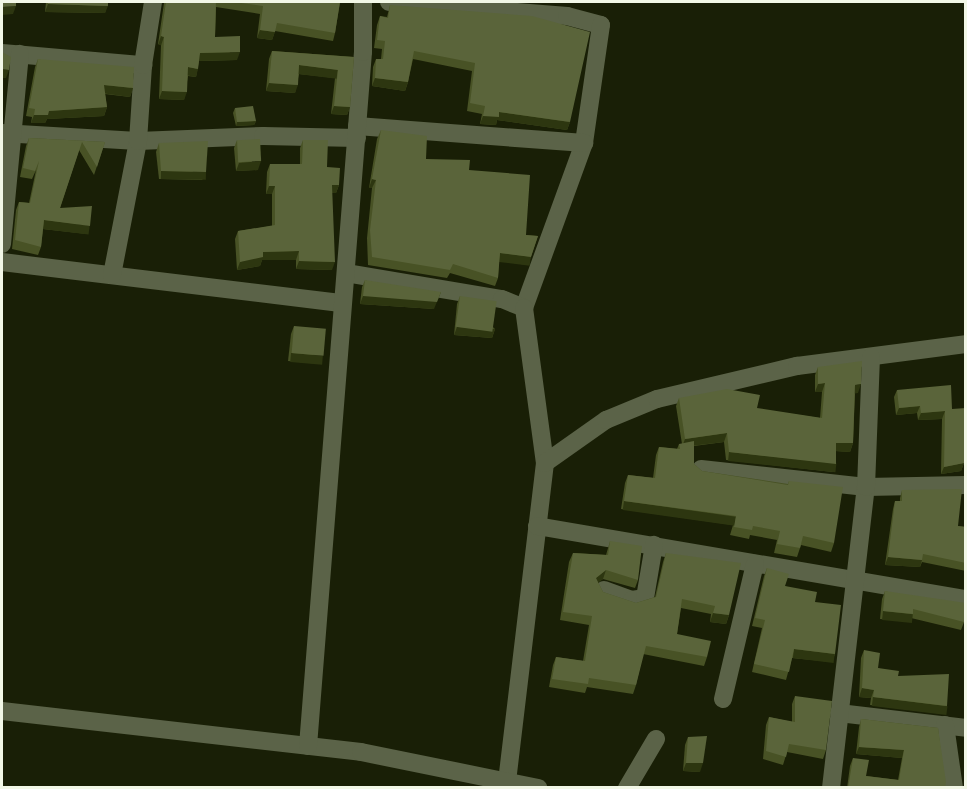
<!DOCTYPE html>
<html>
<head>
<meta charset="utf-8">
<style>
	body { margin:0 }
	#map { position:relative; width:967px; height:789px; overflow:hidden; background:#191f06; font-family:"Work Sans",sans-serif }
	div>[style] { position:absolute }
	.street>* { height:18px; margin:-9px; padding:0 9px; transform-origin:9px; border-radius:9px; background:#5b6348 }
	.wall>* { inset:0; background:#485225 }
	.shaded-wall>* { inset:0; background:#2d3610; transform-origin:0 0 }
	.building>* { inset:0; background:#5a643a; transform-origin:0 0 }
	span { translate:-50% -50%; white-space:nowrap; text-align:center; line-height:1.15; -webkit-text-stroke:5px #191f06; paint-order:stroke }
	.frame { position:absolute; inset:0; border:3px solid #f2f7e7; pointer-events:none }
</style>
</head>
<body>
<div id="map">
	<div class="street">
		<div style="left:389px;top:2px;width:179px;rotate:4.5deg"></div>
		<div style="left:567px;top:16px;width:35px;rotate:15deg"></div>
		<div style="left:601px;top:25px;width:119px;rotate:98.2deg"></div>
		<div style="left:584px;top:143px;width:176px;rotate:110deg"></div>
		<div style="left:2px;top:53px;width:142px;rotate:4.9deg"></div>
		<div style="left:357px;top:126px;width:228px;rotate:4.3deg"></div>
		<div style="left:2px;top:133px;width:136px;rotate:3.4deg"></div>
		<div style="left:138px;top:141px;width:125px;rotate:-2.3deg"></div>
		<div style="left:263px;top:136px;width:94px;rotate:1.2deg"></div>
		<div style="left:2px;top:244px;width:191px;rotate:-84.6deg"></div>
		<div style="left:2px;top:262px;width:341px;rotate:6.9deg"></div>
		<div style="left:346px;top:273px;width:158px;rotate:9.5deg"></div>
		<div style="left:502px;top:299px;width:24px;rotate:22deg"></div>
		<div style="left:524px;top:308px;width:156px;rotate:82.3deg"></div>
		<div style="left:545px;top:463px;width:322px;rotate:96.8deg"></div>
		<div style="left:112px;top:275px;width:136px;rotate:-79deg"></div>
		<div style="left:138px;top:141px;width:76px;rotate:-86.2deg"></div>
		<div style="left:143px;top:65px;width:64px;rotate:-81deg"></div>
		<div style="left:545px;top:463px;width:75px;rotate:-35.2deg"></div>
		<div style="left:606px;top:420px;width:55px;rotate:-22.4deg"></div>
		<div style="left:657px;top:399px;width:144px;rotate:-13.3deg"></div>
		<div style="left:797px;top:366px;width:170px;rotate:-7.4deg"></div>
		<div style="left:701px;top:469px;width:166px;rotate:6.2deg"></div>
		<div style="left:866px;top:487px;width:100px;rotate:-1.1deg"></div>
		<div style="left:537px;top:526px;width:435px;rotate:9.7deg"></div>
		<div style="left:604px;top:590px;width:30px;rotate:20deg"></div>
		<div style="left:632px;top:600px;width:13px;rotate:-9deg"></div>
		<div style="left:645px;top:598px;width:54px;rotate:-80.4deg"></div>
		<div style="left:723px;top:699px;width:139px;rotate:-76.7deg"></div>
		<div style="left:2px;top:711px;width:361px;rotate:6.5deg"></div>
		<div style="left:361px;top:752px;width:181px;rotate:11.5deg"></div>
		<div style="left:839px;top:713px;width:128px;rotate:6.7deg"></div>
		<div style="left:945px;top:725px;width:64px;rotate:81.9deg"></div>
		<div style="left:308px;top:746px;width:696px;rotate:-85.47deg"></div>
		<div style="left:363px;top:52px;width:50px;rotate:-90deg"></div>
		<div style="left:627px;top:788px;width:57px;rotate:-59.4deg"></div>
		<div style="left:831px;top:788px;width:303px;rotate:-83.4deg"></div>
		<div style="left:866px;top:487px;width:130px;rotate:-87.8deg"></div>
	</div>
	<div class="wall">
		<div style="clip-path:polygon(46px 2px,108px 2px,105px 13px,45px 12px)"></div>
		<div style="clip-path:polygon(163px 2px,340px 2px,335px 33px,333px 41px,275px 31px,272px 40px,257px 38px,260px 14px,216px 7px,215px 37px,237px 60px,199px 61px,196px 77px,188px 76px,184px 100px,159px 99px,161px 45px,158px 44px,164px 3px)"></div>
		<div style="clip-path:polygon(390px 5px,570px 122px,567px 130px,497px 120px,496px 125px,480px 124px,482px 114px,467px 111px,472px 71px,413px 59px,408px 82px,405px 91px,372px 86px,373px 67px,376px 59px,381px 59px,382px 49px,374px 48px,377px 25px,380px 16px,387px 17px)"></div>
		<div style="clip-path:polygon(272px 51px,354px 57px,350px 107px,347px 115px,331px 114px,335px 78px,299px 74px,295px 93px,266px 91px,269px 59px)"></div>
		<div style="clip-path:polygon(38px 59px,133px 88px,130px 97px,105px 94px,107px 107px,104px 116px,47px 119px,45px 123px,31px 123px,32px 117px,26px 116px,35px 67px)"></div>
		<div style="clip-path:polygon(235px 108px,256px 121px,254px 125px,236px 126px,233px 113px)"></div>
		<div style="clip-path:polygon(381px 130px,426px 159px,469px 170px,526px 235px,538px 236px,528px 265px,499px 261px,498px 278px,495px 286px,450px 273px,447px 278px,368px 265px,367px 238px,372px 188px,369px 188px,377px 139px)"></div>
		<div style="clip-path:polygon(29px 138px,105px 142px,94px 175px,79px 150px,60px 208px,87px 234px,43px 229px,41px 247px,38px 255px,12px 249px,16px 210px,19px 202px,29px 203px,36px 170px,32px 179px,20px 177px,26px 146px)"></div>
		<div style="clip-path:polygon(237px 140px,258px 170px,236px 171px,234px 148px)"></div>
		<div style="clip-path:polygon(303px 140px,327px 167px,339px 185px,336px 193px,332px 193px,332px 270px,296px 269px,296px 260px,262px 260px,260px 266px,237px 270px,235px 239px,238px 231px,272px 226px,272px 194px,266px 194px,267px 172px,270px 164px,300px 164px,300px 148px)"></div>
		<div style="clip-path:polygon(159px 143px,203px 180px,159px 179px,156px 152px)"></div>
		<div style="clip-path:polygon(365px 280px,434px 309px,360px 304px,362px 287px)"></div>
		<div style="clip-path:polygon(460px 296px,495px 329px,492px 338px,454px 335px,457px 304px)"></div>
		<div style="clip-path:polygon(294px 326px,320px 364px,288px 361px,291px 334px)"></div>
		<div style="clip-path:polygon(818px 367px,858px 393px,855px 393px,853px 443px,850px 452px,836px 451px,836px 464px,833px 472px,726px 460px,724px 442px,694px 446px,694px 464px,702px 471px,788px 484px,789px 481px,834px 543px,831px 552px,801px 545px,797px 557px,774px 553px,777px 540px,750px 535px,749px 539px,730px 535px,733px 525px,621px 509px,625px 483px,628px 475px,653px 478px,656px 455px,659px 447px,677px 449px,679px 444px,682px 444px,676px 406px,679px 398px,820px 418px,822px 392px,815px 392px,815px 375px)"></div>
		<div style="clip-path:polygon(897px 390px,952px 409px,964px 463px,961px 471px,941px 474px,942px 419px,918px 420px,917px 413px,896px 415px,894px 397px)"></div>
		<div style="clip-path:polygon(902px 490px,958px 526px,966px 527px,966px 571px,922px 562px,920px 567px,885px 565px,893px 509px,895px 501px,900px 501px,900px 498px)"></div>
		<div style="clip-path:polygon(610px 541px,638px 580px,635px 588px,603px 579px,598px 582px,603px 592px,636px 603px,655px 597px,663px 562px,666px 553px,729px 615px,726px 624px,710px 622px,711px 614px,681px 608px,677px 634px,707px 657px,704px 666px,643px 654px,636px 685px,633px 694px,587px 687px,585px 693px,549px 687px,553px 665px,556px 657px,583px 661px,589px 625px,560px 620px,569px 562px,573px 553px,606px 555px)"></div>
		<div style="clip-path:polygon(767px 568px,785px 586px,815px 602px,835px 654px,832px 662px,792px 658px,786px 680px,752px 672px,762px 628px,752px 626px,764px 576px)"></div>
		<div style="clip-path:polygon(885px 591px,966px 617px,961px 630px,911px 618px,910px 622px,880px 619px,882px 599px)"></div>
		<div style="clip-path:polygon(864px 650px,878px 668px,898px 676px,947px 706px,944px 714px,870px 705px,871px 698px,859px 697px,861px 658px)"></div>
		<div style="clip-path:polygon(795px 696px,826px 750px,823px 759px,787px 752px,783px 765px,763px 759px,766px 725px,769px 717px,792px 722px,792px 704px)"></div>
		<div style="clip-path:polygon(861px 719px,938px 728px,945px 788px,847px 788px,850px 766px,853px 758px,866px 776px,898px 780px,902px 758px,856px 754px,859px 727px)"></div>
		<div style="clip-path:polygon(688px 737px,700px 772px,683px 771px,685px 745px)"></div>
	</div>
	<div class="shaded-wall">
		<div style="clip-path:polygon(48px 4px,108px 6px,105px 13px,45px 12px)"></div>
		<div style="clip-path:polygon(16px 6px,13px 14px,2px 15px,2px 7px)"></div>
		<div style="clip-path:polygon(260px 30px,275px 32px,272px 40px,257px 38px)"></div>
		<div style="left:161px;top:36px;width:3px;height:9px;rotate:18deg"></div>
		<div style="clip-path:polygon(240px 52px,237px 60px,197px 61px,200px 53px)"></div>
		<div style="left:299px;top:65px;width:39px;height:9px;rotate:7deg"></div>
		<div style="clip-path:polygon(188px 67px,198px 69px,196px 77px,185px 75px)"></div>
		<div style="clip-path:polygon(2px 69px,9px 70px,6px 78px,2px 78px)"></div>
		<div style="clip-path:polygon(375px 78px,408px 82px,405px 91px,372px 86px)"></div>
		<div style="clip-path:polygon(269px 83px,298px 85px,295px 93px,266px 91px)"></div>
		<div style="clip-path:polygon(104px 85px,133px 88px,130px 97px,101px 93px)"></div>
		<div style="clip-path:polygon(162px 91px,187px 92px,184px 100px,159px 99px)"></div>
		<div style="clip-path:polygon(334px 106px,350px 107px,347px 115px,331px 114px)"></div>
		<div style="clip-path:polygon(107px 107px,104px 116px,47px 119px,45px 123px,31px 123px,34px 115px,49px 111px)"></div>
		<div style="clip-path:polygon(499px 112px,570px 122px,567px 130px,497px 120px,496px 125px,480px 124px,483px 116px)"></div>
		<div style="clip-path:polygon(256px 121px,254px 125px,236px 126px,237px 122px)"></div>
		<div style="clip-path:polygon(261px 161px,258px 170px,236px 171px,239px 163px)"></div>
		<div style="left:161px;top:171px;width:45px;height:8px;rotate:1deg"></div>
		<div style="clip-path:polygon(372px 179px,376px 180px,372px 188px,369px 188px)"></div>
		<div style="clip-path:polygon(332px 185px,339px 185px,336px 193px,329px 193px)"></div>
		<div style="clip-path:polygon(269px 186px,275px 186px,272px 194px,266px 194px)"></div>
		<div style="left:44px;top:220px;width:46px;height:9px;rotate:7deg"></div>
		<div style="clip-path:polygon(299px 251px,296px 260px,262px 260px,260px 266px,237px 270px,240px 262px,263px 252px)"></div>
		<div style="left:500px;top:253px;width:31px;height:9px;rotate:7deg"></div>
		<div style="clip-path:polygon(299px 261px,335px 262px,332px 270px,296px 269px)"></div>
		<div style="clip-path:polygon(441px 292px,434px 309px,360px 304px,363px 296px)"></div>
		<div style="clip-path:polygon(457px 327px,495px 329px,492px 338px,454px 335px)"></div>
		<div style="left:291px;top:353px;width:32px;height:9px;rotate:5deg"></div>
		<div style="clip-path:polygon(825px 383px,822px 392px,815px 392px,818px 384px)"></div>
		<div style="clip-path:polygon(861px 384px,858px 393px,852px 394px,855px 385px)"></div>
		<div style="clip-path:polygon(920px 406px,917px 413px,896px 415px,899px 408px)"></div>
		<div style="clip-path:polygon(945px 411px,942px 419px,918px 420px,921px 413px)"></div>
		<div style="clip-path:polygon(727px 433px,724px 442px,682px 447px,685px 439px)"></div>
		<div style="clip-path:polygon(836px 443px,853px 443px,850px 452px,833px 451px)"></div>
		<div style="left:729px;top:452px;width:108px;height:9px;rotate:6deg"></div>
		<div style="clip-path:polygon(964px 463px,961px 471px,941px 474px,944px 467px)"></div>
		<div style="left:624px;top:501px;width:113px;height:9px;rotate:8deg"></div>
		<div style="clip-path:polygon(888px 557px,922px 560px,920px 567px,885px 565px)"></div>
		<div style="clip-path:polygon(606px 570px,603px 579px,593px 587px,596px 578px)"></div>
		<div style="left:883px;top:611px;width:30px;height:9px;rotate:6deg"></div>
		<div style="clip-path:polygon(713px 613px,729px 615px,726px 624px,710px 622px)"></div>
		<div style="left:794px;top:649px;width:41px;height:9px;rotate:7deg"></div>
		<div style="clip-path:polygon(862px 688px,874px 690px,871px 698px,859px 697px)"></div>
		<div style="left:873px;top:697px;width:75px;height:9px;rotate:7deg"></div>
		<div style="clip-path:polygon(859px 747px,904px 750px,902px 758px,856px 754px)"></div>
		<div style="clip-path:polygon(686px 763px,703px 763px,700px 772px,683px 771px)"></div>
	</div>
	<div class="building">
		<div style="clip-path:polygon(2px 2px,16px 2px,16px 6px,2px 7px)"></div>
		<div style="clip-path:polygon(48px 2px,108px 2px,108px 6px,48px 4px)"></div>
		<div style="clip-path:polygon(166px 2px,216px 2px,215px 37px,240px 36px,240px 52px,200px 53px,198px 69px,188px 67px,187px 92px,162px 91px,164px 37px,161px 36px)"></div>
		<div style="clip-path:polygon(234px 2px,340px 2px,335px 33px,277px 23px,275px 32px,260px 30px,263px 6px)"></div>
		<div style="clip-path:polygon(390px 5px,532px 16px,590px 32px,570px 122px,499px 112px,499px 117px,483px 116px,485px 106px,470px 103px,475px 63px,414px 51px,408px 82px,375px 78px,376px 59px,383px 59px,385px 41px,377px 40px,380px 16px,388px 18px)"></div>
		<div style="clip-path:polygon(272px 51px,354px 57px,350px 107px,334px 106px,338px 70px,299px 65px,298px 85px,269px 83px)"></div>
		<div style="clip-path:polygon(2px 52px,11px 57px,9px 70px,2px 69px)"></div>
		<div style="clip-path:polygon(38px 59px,134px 67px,133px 88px,104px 85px,107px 107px,49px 111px,48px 115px,34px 115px,35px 109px,29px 108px)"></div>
		<div style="clip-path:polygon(253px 106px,256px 121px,237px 122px,235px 108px)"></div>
		<div style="clip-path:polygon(381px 130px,427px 136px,426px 159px,470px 160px,469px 170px,530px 175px,526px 235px,538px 236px,531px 257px,500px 253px,498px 278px,453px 264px,450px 270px,372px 257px,370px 230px,376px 180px,372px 179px)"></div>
		<div style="clip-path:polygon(29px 138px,105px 142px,97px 167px,82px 142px,60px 208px,92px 206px,90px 226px,44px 220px,41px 247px,15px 240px,19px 202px,30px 203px,39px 161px,35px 171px,23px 168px)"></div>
		<div style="left:260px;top:139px;width:22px;height:23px;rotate:87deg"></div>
		<div style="clip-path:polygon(303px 140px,328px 140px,327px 167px,340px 168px,339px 185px,332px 185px,335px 262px,299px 261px,299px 251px,263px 252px,263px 257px,240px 262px,238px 231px,275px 225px,275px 186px,269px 186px,270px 164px,302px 164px)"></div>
		<div style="clip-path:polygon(208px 141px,206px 172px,161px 171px,159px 143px)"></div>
		<div style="clip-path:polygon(365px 280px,441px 292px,437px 302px,363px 296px)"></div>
		<div style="left:460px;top:296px;width:37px;height:31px;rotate:8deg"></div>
		<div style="left:294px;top:326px;width:32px;height:27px;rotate:5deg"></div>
		<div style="clip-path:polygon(862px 361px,861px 384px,855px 385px,853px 443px,836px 443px,836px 464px,729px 452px,727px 433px,685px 439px,679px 398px,727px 389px,760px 395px,757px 408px,822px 418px,825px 383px,818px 384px,818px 367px)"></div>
		<div style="clip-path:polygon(951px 385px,952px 409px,966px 408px,966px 444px,964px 463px,944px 467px,945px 411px,921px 413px,920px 406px,899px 408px,897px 390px)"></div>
		<div style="clip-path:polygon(694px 441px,694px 464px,702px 471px,788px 485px,789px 481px,843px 487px,834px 543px,803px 536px,800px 548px,777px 544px,780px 531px,753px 526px,752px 530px,734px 527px,736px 516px,624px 501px,628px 475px,655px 478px,659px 447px,680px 449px,679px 444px)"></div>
		<div style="clip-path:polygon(962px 489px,958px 526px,966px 527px,966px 563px,923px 554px,922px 560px,888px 557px,895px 501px,902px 501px,902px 490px)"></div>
		<div style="clip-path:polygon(610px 541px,642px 546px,638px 580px,606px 570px,596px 578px,603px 592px,636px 603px,656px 597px,666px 553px,741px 563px,729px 615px,713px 613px,715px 606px,682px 599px,677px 634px,711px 641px,707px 657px,646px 646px,636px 685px,589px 678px,588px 684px,552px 679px,556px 657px,585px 661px,592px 616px,563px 612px,573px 553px,608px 555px)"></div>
		<div style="clip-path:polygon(767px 568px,789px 574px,785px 586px,817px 592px,815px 602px,841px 605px,835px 654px,794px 649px,789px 672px,754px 664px,765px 620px,755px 618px)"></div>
		<div style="clip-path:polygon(885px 591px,966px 603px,966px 617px,964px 622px,913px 609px,913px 614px,883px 611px)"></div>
		<div style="clip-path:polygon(864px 650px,880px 653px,878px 668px,899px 671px,898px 676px,949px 674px,947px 706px,873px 697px,874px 690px,862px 688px)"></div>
		<div style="clip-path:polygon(795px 696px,832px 701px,826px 750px,789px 744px,786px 757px,766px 751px,769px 717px,795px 722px)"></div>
		<div style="clip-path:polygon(861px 719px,938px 728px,946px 782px,945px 788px,848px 788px,853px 758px,869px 760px,866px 776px,899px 780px,904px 750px,859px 747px)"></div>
		<div style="clip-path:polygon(707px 736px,703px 763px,686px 763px,688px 737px)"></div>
	</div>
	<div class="frame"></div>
</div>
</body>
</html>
